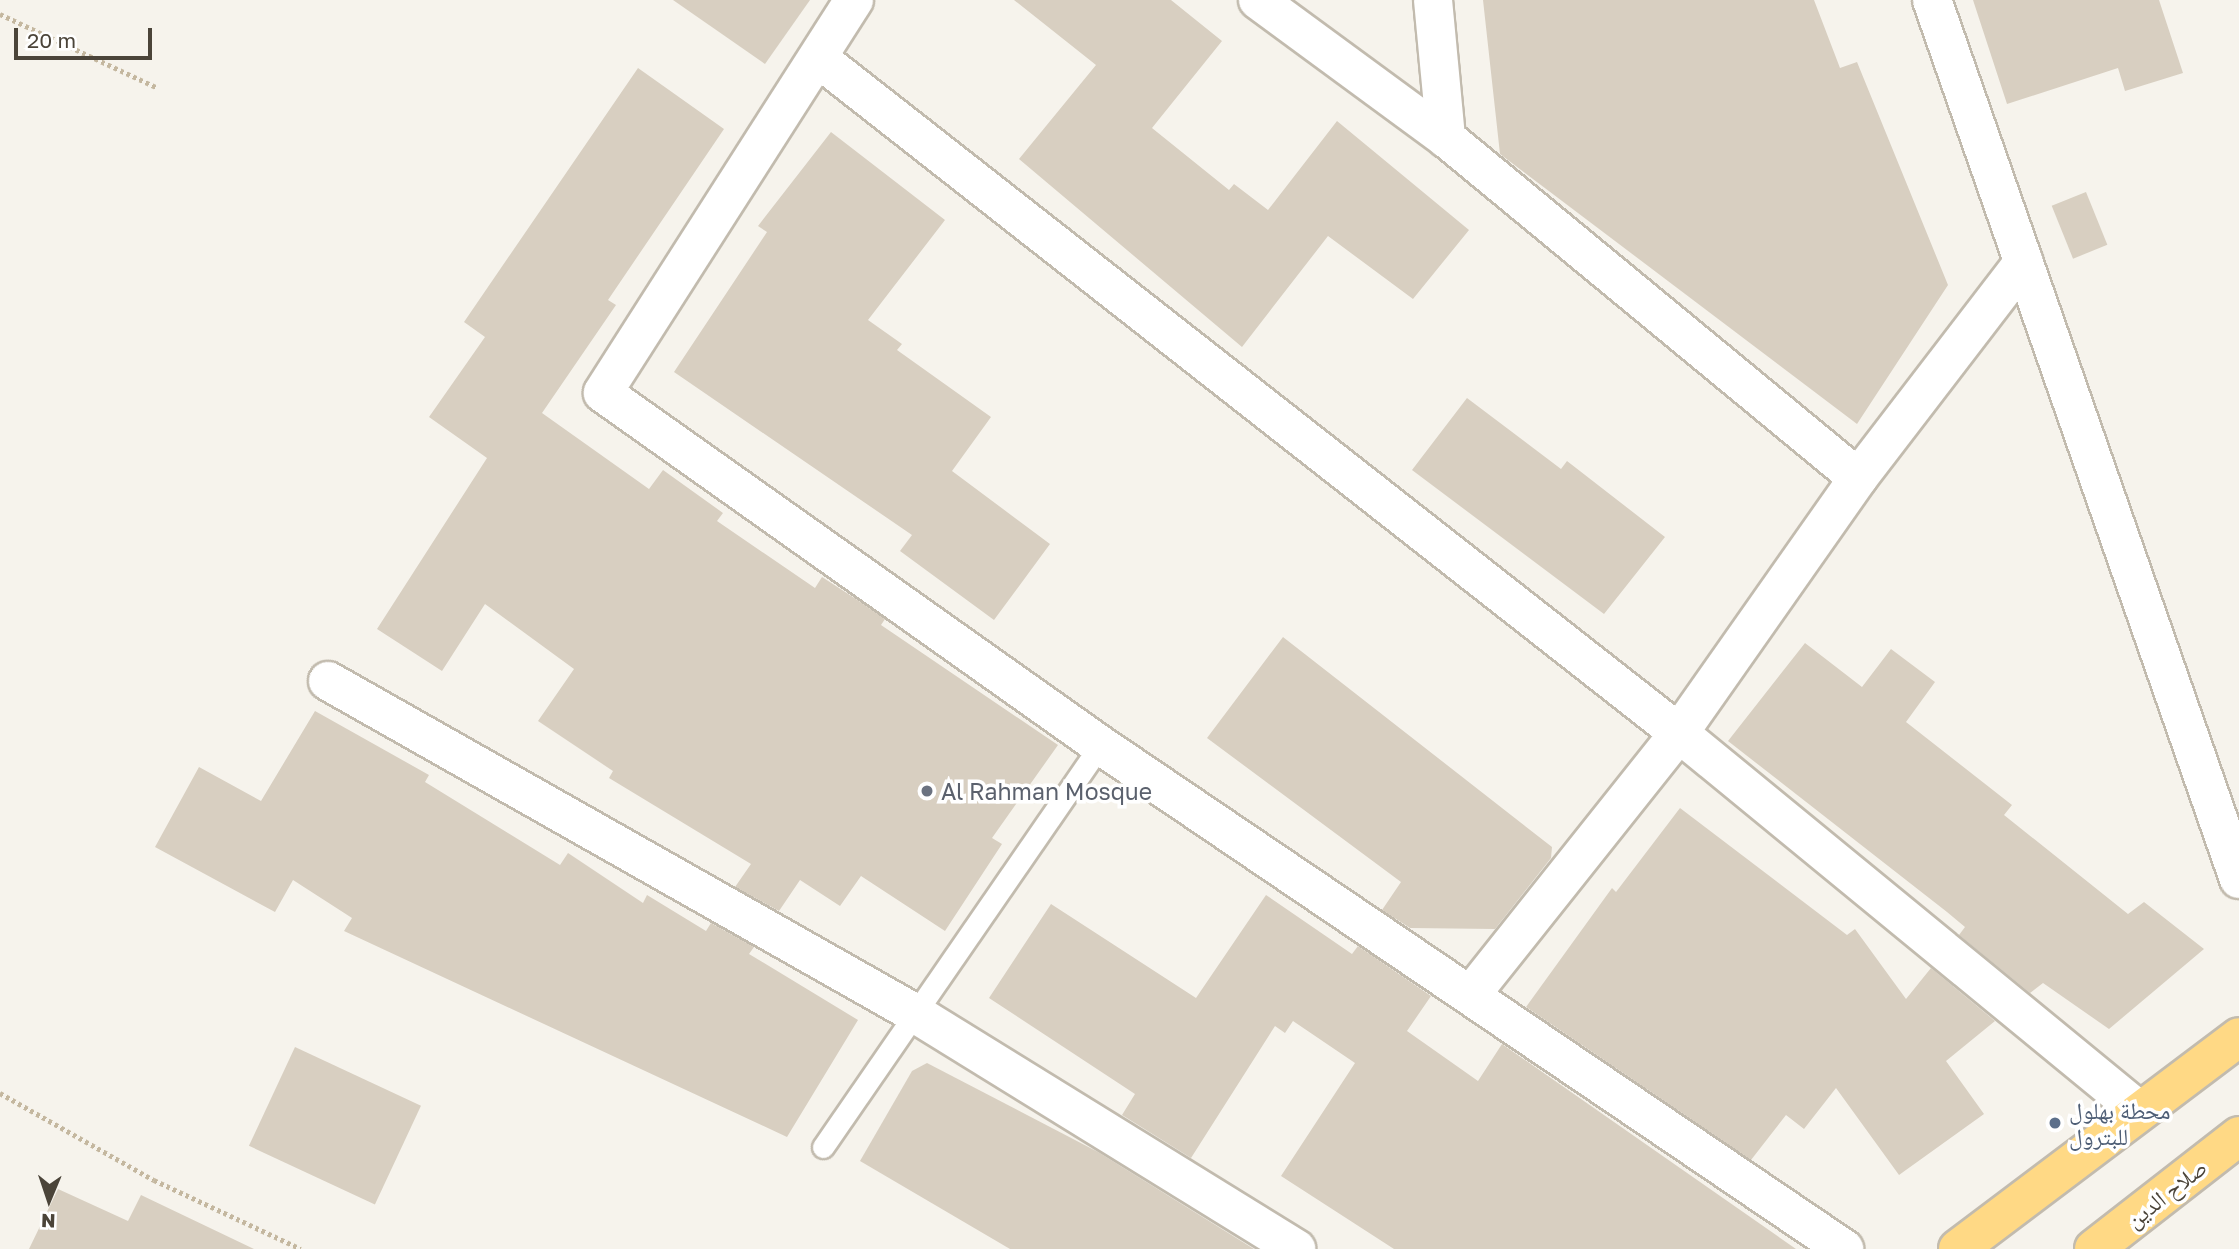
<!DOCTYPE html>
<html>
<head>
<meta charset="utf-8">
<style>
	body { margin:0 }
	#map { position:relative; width:2239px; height:1249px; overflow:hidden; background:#f6f3ec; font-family:"Golos Text","Noto Naskh Arabic",sans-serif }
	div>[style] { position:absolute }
	.building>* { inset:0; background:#d8cfc1; transform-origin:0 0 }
	.path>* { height:4.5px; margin-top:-2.25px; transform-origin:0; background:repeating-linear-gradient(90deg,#c4b79f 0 3.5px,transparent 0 7px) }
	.roads { filter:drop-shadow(2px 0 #c2bbae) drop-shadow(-2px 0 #c2bbae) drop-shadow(0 2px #c2bbae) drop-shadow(0 -2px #c2bbae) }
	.service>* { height:21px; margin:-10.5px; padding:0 10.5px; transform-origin:10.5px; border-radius:10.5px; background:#fff }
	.minor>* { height:38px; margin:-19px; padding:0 19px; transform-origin:19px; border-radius:19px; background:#fff }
	.trunk>* { height:38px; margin:-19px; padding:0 19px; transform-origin:19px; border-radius:19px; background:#ffd985 }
	.dots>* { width:19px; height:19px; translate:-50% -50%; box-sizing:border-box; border:4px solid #fff; border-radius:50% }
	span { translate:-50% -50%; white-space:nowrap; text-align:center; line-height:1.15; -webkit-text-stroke:7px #fff; paint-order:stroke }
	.worship-label { font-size:23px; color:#5b616d }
	.left { translate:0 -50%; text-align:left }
	.service-label { font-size:23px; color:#4e5e75 }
	.street-label { font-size:23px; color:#4b4439 }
	.north { position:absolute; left:14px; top:1165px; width:70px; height:70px; -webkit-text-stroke:5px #fff; paint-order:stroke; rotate:182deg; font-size:19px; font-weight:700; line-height:28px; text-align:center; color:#4b4439 }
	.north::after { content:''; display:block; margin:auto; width:24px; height:32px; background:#4b4439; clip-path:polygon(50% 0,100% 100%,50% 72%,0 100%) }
	.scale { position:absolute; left:14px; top:28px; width:138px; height:32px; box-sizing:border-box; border:4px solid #4b4439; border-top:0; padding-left:9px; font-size:21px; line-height:24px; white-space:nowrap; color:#4b4439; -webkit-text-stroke:5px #fff; paint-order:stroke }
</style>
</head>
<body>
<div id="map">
	<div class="building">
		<div style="clip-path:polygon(673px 0,810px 0,765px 64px)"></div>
		<div style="clip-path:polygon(1014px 0,1171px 0,1222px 41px,1152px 128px,1229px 190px,1234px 184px,1268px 210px,1337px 121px,1469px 230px,1413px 299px,1328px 236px,1242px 347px,1019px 159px,1096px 65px)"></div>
		<div style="clip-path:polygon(1483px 0,1814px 0,1840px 68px,1857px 62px,1948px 285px,1857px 424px,1500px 154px)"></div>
		<div style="clip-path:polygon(1973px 0,2159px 0,2183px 73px,2125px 91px,2118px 68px,2007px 104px)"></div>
		<div style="clip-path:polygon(638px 68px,724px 129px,608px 300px,616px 305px,542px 413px,649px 489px,663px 470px,723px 513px,717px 521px,815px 588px,822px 577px,856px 599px,885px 619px,881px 625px,1058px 745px,992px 838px,1002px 844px,945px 931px,861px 876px,840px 906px,800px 880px,779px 911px,735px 887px,751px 864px,609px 778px,613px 771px,538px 721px,574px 669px,485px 604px,442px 671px,377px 629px,487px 458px,429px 417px,485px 337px,464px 322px)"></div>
		<div style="clip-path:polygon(831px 132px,945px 220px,868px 320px,902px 344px,897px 350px,991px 417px,952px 471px,1050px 544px,994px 620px,900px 551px,912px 535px,674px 372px,767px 232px,758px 226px)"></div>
		<div style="left:2086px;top:192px;width:57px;height:37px;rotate:68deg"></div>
		<div style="clip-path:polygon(1467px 398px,1561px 469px,1567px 461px,1665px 537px,1604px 614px,1412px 470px)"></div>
		<div style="clip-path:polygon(1283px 637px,1552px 847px,1551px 858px,1495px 929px,1410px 928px,1382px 910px,1401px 882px,1207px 738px)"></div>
		<div style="clip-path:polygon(1805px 643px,1862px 687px,1891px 649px,1935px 682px,1906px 722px,2012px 805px,2004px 815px,2128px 914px,2144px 902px,2204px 949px,2109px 1029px,2043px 983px,2030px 993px,1959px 935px,1965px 927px,1947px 912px,1728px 741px)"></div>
		<div style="clip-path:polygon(315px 711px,429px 775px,425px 782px,560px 865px,568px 853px,643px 903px,647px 895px,706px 931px,711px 923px,754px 947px,749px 954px,858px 1020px,787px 1137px,344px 931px,352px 918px,293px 880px,275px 912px,155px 847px,199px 767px,261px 801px)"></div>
		<div style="clip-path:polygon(1680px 808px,1847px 935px,1855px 929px,1906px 999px,1931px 968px,1995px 1021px,1946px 1061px,1984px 1114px,1899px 1175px,1836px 1088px,1804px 1129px,1786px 1115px,1751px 1160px,1526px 1007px,1612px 888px,1616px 892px)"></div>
		<div style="clip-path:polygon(1266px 895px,1352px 954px,1358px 946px,1431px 996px,1407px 1031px,1478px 1081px,1502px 1044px,1796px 1249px,1394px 1249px,1281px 1176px,1355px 1063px,1293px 1021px,1285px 1033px,1275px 1026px,1191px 1158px,1122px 1115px,1135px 1094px,989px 998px,1051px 904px,1196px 998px)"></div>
		<div style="left:295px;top:1047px;width:139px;height:109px;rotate:25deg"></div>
		<div style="clip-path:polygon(927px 1063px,1098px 1152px,1254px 1249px,1010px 1249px,860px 1161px,912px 1071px)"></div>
		<div style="clip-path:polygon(58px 1189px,128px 1221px,141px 1195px,254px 1249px,29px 1249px)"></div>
	</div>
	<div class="path">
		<div style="left:0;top:14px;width:174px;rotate:25.1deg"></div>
		<div style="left:0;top:1093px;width:177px;rotate:29.5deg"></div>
		<div style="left:154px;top:1180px;width:162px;rotate:25.1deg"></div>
	</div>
	<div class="roads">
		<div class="service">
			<div style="left:823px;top:1147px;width:488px;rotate:-55.4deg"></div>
		</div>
		<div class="minor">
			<div style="left:854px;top:0;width:466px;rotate:122.6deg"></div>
			<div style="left:603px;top:393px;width:609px;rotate:35.31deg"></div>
			<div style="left:1100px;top:745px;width:899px;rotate:34.11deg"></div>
			<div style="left:1258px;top:0;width:233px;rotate:36.3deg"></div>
			<div style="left:1446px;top:138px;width:534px;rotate:39.53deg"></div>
			<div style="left:1433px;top:0;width:139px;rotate:84.6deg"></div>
			<div style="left:1932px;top:0;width:931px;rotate:70.75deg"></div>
			<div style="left:818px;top:58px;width:1094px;rotate:38.1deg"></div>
			<div style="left:1679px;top:733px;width:593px;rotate:39.38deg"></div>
			<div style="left:328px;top:681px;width:676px;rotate:29.52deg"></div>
			<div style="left:916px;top:1014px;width:447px;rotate:31.7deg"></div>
			<div style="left:1473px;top:992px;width:331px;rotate:-51.5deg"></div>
			<div style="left:1679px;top:733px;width:312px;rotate:-54.9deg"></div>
			<div style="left:1858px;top:478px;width:272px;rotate:-52.5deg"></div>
		</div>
		<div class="trunk">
			<div style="left:1958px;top:1249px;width:352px;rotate:-37deg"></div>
			<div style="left:2094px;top:1249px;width:184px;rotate:-37.9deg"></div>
		</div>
	</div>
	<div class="dots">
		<div style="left:927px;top:791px;background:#6b7280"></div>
		<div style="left:2055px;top:1123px;background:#5c6f8a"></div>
	</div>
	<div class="worship-label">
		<span class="left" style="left:941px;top:791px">Al Rahman Mosque</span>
	</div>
	<div class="service-label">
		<span class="left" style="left:2069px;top:1123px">محطة بهلول<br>للبترول</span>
	</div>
	<div class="street-label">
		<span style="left:2166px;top:1193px;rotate:-38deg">صلاح الدين</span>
	</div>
	<div class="north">N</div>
	<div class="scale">20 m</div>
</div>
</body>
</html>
